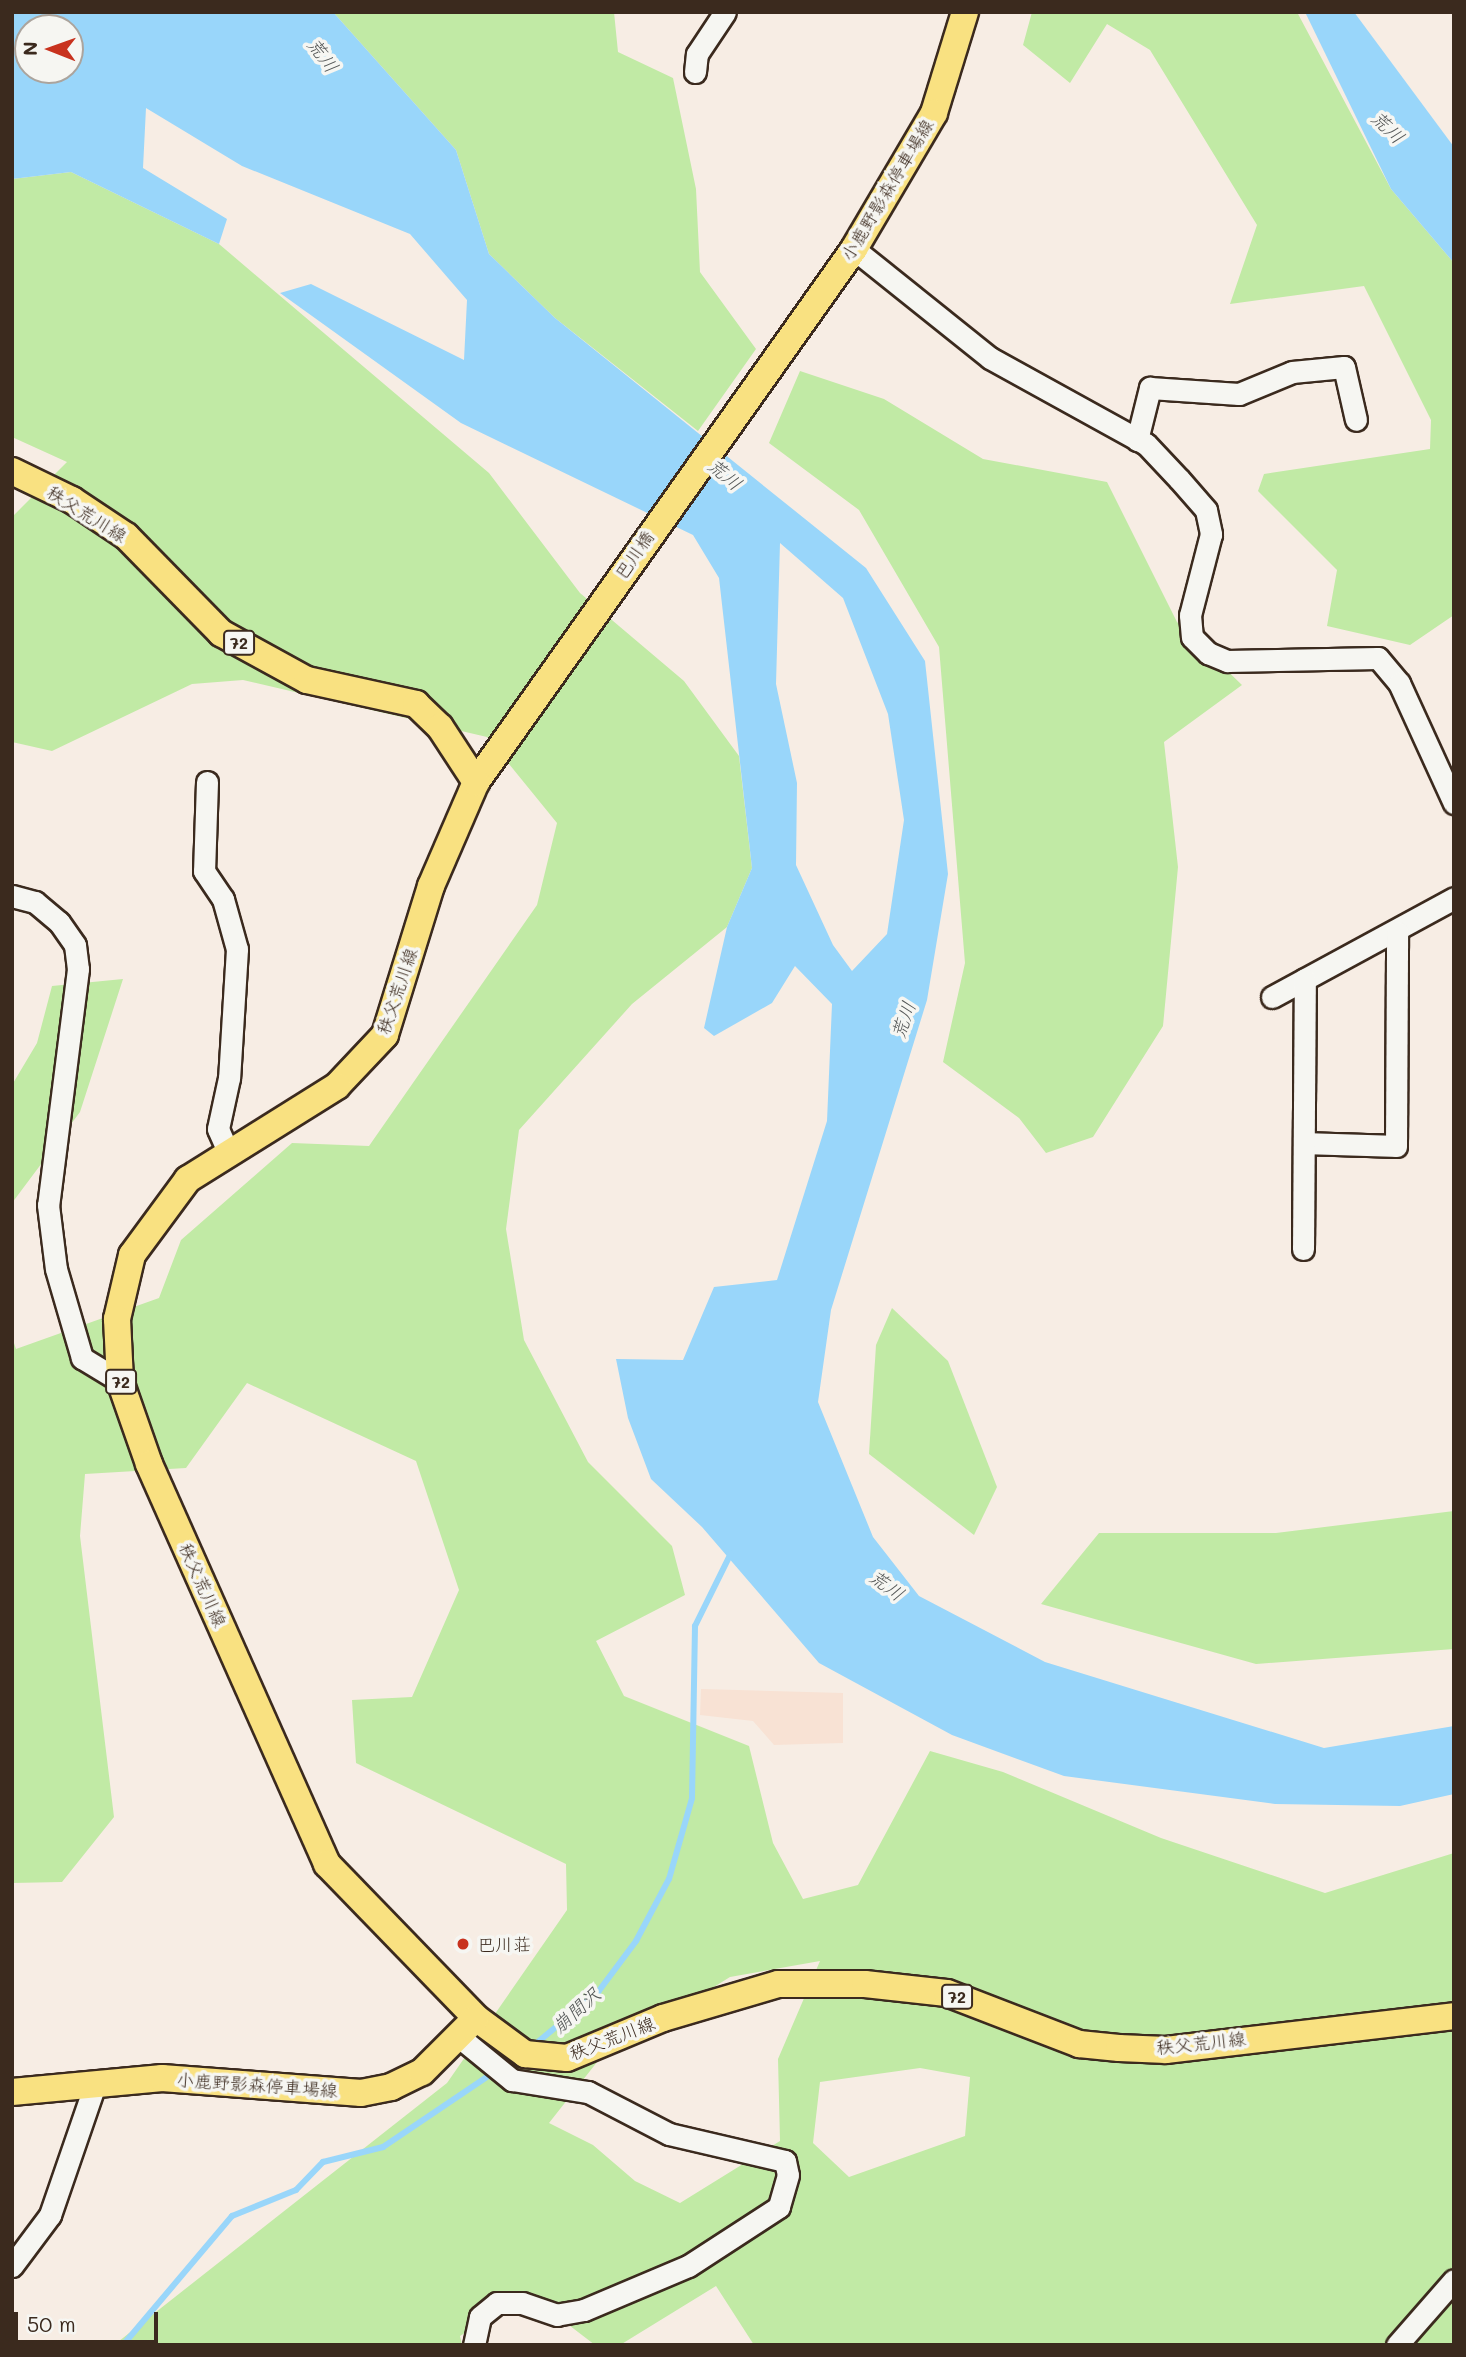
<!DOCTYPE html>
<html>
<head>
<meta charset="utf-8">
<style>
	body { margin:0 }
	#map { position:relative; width:1466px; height:2357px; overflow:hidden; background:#f7ede4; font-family:Mali,"Klee One",sans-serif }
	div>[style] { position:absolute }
	.built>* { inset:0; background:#f8e2d4 }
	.green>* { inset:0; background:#c1eaa5 }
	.water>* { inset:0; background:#99d6fa }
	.stream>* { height:6px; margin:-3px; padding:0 3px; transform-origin:3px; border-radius:3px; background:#99d6fa }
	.roads { filter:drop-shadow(2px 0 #3b2a1e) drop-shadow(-2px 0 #3b2a1e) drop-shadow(0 2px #3b2a1e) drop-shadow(0 -2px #3b2a1e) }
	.minor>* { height:21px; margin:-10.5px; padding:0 10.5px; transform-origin:10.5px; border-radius:10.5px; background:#f6f6f2 }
	.major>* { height:26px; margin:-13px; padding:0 13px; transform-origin:13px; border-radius:13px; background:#f9e181 }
	.dots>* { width:19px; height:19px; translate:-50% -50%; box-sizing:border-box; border:4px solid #f6f6f2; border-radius:50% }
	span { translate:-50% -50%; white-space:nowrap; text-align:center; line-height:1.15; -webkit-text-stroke:7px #f6f6f2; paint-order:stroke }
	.shield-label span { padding:2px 5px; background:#f6f6f2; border:2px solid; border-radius:5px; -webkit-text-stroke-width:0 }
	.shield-label { font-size:16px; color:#3b2a1e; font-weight:700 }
	.street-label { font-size:18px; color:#3b2a1e }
	.poi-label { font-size:18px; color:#3b2a1e }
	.left { translate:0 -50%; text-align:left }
	.water-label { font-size:19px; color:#525555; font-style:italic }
	.frame { position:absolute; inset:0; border:14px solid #3b2a1e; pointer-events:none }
	.north { position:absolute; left:14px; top:14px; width:70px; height:70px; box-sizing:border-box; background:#f6f6f2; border:2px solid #aba49d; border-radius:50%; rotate:271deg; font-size:19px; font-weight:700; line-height:28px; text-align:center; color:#3b2a1e }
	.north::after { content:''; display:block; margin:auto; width:24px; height:32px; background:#c8321e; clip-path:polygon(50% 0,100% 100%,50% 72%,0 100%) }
	.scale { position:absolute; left:14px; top:2312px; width:144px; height:32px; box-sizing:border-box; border:4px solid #3b2a1e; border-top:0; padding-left:9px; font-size:21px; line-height:24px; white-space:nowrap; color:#3b2a1e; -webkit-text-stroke:5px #f6f6f2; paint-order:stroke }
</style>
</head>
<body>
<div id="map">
	<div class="built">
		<div style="clip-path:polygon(701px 1689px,843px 1693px,843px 1743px,774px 1745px,753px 1721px,700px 1715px)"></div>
	</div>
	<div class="green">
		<div style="clip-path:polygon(333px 12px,614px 12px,618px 52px,673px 78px,696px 189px,700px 272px,756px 349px,698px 431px,555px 318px,489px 254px,456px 150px)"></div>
		<div style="clip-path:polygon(1032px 12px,1297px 12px,1391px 189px,1454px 263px,1454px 615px,1410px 645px,1327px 626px,1337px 570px,1258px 491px,1264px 474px,1430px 449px,1431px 420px,1364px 286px,1230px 304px,1257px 225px,1150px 50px,1107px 24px,1070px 83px,1023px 45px)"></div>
		<div style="clip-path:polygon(evenodd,71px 172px,219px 244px,489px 473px,580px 593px,684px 681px,739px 756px,752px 868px,727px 927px,632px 1004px,519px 1130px,506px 1229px,524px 1340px,588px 1462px,672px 1546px,685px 1595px,596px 1641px,624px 1696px,749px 1746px,773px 1843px,803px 1899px,858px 1885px,930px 1751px,1003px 1772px,1161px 1838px,1325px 1893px,1454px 1853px,1454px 2345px,754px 2345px,716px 2286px,620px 2345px,595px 2345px,527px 2293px,460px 2336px,462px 2345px,114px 2345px,447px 2083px,567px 1910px,566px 1864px,356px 1763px,352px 1700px,412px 1697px,459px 1590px,416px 1461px,247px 1383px,186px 1468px,85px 1474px,80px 1536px,114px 1817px,62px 1882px,12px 1883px,12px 1337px,16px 1349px,159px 1298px,181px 1240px,292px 1143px,369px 1146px,537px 905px,557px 823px,487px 737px,243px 680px,192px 684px,52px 751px,12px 742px,12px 517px,67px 462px,12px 437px,12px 179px,71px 172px,820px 1961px,778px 2059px,780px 2141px,680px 2203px,635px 2181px,593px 2145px,549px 2123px,601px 2057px,730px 1977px,820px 1961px,71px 172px,920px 2068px,970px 2077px,965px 2136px,849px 2177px,813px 2143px,820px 2082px,920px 2068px)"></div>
		<div style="clip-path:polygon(800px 371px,884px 399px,983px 459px,1107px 482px,1177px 622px,1242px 685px,1164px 742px,1178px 867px,1163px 1026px,1093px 1137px,1046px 1153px,1019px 1118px,943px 1062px,965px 963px,939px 647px,859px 510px,769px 443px)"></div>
		<div style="clip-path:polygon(123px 979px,80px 1112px,12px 1203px,12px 1085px,37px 1043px,52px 986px)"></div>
		<div style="clip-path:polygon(892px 1308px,948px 1361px,997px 1487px,974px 1535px,869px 1454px,876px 1345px)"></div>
		<div style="clip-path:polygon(1454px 1511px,1454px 1649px,1256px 1664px,1041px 1604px,1099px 1533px,1276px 1533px)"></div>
	</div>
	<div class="water">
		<div style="clip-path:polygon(evenodd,12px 12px,333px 12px,456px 150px,489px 254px,555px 318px,866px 568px,925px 661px,948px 874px,927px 1000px,831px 1310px,818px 1402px,873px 1537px,919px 1596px,1045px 1662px,1324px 1748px,1454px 1726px,1454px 1794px,1400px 1806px,1275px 1804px,1064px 1776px,952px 1735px,819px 1663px,702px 1527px,651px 1479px,628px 1418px,616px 1359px,683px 1360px,714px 1287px,777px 1280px,827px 1121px,832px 1004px,795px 966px,772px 1003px,714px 1036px,704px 1028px,727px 927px,752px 868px,719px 578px,693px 535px,461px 423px,280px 293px,311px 284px,464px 360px,467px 300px,410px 234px,242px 166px,146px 108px,143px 168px,227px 219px,219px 244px,71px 172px,12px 179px,12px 12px,28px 28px,70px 28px,70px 70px,28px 70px,28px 28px,12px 12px,780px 543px,843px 598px,888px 714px,904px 820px,887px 934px,852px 971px,833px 945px,796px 865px,797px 783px,776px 684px,780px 543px)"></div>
		<div style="clip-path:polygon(1305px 12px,1354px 12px,1454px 147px,1454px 263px,1391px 189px)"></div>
	</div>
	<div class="stream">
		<div style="left:533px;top:2046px;width:85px;rotate:-39.7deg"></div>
		<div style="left:598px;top:1992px;width:64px;rotate:-53.3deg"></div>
		<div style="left:636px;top:1941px;width:70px;rotate:-62deg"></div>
		<div style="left:669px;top:1879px;width:84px;rotate:-74.1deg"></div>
		<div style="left:692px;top:1798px;width:172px;rotate:-89deg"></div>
		<div style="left:695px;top:1626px;width:81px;rotate:-63.7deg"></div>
		<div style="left:123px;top:2345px;width:169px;rotate:-49.8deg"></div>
		<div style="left:232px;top:2216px;width:69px;rotate:-22.1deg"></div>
		<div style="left:296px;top:2190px;width:39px;rotate:-46deg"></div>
		<div style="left:323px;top:2162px;width:62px;rotate:-14deg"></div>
		<div style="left:383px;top:2147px;width:163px;rotate:-34deg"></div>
	</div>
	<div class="roads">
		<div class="minor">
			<div style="left:695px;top:72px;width:18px;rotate:-84deg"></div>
			<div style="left:697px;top:54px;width:50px;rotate:-56.3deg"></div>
			<div style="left:854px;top:249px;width:174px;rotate:38.7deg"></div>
			<div style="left:990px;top:358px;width:178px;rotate:28.9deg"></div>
			<div style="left:1146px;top:444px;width:48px;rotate:46.7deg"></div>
			<div style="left:1179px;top:479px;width:41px;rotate:48.9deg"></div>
			<div style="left:1206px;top:510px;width:25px;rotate:78deg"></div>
			<div style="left:1211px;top:534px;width:84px;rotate:104.5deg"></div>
			<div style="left:1190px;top:615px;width:22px;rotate:85deg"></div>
			<div style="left:1192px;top:637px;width:23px;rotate:45deg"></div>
			<div style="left:1208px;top:653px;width:21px;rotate:23deg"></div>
			<div style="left:1227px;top:661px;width:151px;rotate:-1.1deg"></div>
			<div style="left:1378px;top:658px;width:33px;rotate:50deg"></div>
			<div style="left:1399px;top:683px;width:132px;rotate:65.4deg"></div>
			<div style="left:1137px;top:440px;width:54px;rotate:-76deg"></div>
			<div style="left:1150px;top:388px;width:89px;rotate:3.9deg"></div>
			<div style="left:1239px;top:394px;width:57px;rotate:-22.5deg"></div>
			<div style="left:1292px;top:372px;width:52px;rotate:-5.5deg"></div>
			<div style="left:1344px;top:367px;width:54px;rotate:77.2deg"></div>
			<div style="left:207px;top:782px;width:89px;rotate:91.9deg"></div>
			<div style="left:204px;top:871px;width:34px;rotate:56deg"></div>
			<div style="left:223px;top:899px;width:52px;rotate:74.4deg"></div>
			<div style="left:237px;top:949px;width:129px;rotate:93.5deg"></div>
			<div style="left:229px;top:1078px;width:52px;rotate:102.2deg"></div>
			<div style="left:218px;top:1129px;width:27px;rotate:66deg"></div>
			<div style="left:12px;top:896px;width:24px;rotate:15deg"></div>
			<div style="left:35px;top:902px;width:31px;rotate:40deg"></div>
			<div style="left:59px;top:922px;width:28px;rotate:55deg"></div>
			<div style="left:75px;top:945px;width:24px;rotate:83deg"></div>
			<div style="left:78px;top:969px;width:238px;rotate:97.2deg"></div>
			<div style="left:48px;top:1205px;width:64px;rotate:82.9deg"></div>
			<div style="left:56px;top:1269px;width:93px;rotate:73.7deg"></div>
			<div style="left:82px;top:1358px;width:44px;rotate:31.2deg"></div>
			<div style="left:1272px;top:997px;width:207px;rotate:-28.5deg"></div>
			<div style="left:1305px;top:1143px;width:91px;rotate:1.9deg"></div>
			<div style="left:1396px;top:1146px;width:214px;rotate:-89.7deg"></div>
			<div style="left:1303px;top:1249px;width:270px;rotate:-89.6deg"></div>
			<div style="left:458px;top:2036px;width:70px;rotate:39.2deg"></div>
			<div style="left:512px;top:2080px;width:77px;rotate:9deg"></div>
			<div style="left:588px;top:2092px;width:91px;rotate:27.4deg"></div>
			<div style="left:669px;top:2134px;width:119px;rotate:13.1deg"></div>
			<div style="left:785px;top:2161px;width:14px;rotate:78deg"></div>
			<div style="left:788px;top:2175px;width:33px;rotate:106deg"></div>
			<div style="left:779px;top:2207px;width:108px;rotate:147deg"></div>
			<div style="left:688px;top:2266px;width:113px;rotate:157.1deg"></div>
			<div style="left:584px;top:2310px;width:27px;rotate:170deg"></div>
			<div style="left:557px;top:2315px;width:37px;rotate:-161deg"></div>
			<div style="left:522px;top:2303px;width:25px;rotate:180deg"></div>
			<div style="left:497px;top:2303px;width:22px;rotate:141deg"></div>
			<div style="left:480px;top:2317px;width:29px;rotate:102deg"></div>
			<div style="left:12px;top:2266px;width:64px;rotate:-53.3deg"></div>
			<div style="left:50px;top:2215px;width:135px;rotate:-71deg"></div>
			<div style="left:1397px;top:2345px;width:86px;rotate:-48.8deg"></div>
		</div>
		<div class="major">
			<div style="left:965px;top:12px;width:106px;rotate:107.1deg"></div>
			<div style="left:934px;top:113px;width:158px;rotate:120.5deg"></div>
			<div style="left:854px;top:249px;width:653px;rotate:125.34deg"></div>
			<div style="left:476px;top:782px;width:113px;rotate:113.4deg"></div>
			<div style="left:431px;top:886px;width:156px;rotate:107.2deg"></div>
			<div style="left:385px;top:1035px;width:70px;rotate:133.3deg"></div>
			<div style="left:337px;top:1086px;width:176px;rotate:148deg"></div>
			<div style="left:188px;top:1179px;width:94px;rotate:126.4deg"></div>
			<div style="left:132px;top:1255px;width:66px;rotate:103.2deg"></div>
			<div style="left:117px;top:1319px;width:62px;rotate:87.2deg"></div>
			<div style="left:120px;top:1381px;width:88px;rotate:70.7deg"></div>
			<div style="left:149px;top:1464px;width:438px;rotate:66deg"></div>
			<div style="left:327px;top:1864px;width:214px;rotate:45.9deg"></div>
			<div style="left:476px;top:2018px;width:61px;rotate:36.3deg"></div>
			<div style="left:525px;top:2054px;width:42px;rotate:5.4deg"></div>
			<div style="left:567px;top:2058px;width:104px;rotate:-22.6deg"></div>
			<div style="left:663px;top:2018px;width:120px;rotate:-16.5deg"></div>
			<div style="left:778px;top:1984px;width:87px"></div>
			<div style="left:865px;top:1984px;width:82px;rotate:6.3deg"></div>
			<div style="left:947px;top:1993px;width:142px;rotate:21.1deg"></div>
			<div style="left:1079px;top:2044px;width:40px;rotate:5.7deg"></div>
			<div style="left:1119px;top:2048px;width:47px;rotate:2.4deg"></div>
			<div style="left:1166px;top:2050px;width:290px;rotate:-6.7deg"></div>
			<div style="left:12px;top:471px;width:67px;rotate:25.8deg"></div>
			<div style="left:72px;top:500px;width:65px;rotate:33.7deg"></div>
			<div style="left:126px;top:536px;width:136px;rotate:45.6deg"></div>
			<div style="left:221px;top:633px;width:98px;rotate:28.7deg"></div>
			<div style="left:307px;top:680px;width:112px;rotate:12.4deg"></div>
			<div style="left:416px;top:704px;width:33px;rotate:44deg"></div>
			<div style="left:440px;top:727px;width:66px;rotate:56.8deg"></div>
			<div style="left:12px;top:2092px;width:151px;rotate:-5.3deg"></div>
			<div style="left:162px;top:2078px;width:200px;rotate:4.3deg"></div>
			<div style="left:361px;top:2093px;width:31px;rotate:-11deg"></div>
			<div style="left:391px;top:2087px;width:34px;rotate:-26deg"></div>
			<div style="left:422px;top:2072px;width:76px;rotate:-45deg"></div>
		</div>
	</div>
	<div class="dots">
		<div style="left:463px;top:1944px;background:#c8321e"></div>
	</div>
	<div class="shield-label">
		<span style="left:239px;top:643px">72</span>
		<span style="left:121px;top:1382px">72</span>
		<span style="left:957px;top:1997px">72</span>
	</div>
	<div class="street-label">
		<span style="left:887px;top:190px;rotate:-59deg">小鹿野影森停車場線</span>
		<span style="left:87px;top:514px;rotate:32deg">秩父荒川線</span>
		<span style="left:634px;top:555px;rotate:-55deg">巴川橋</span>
		<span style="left:397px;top:991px;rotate:-71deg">秩父荒川線</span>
		<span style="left:203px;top:1585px;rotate:66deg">秩父荒川線</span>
		<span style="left:612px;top:2038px;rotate:-21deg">秩父荒川線</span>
		<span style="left:1201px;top:2043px;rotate:-6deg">秩父荒川線</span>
		<span style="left:257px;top:2085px;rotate:4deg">小鹿野影森停車場線</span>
	</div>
	<div class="poi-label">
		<span class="left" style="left:477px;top:1944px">巴川荘</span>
	</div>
	<div class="water-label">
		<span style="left:323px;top:55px;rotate:53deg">荒川</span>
		<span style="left:1388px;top:127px;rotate:44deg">荒川</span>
		<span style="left:725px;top:474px;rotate:40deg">荒川</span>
		<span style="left:903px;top:1020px;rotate:-71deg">荒川</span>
		<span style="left:887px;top:1585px;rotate:36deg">荒川</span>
		<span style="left:576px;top:2010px;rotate:-42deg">崩間沢</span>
	</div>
	<div class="frame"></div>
	<div class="north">N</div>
	<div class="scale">50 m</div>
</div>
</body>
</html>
